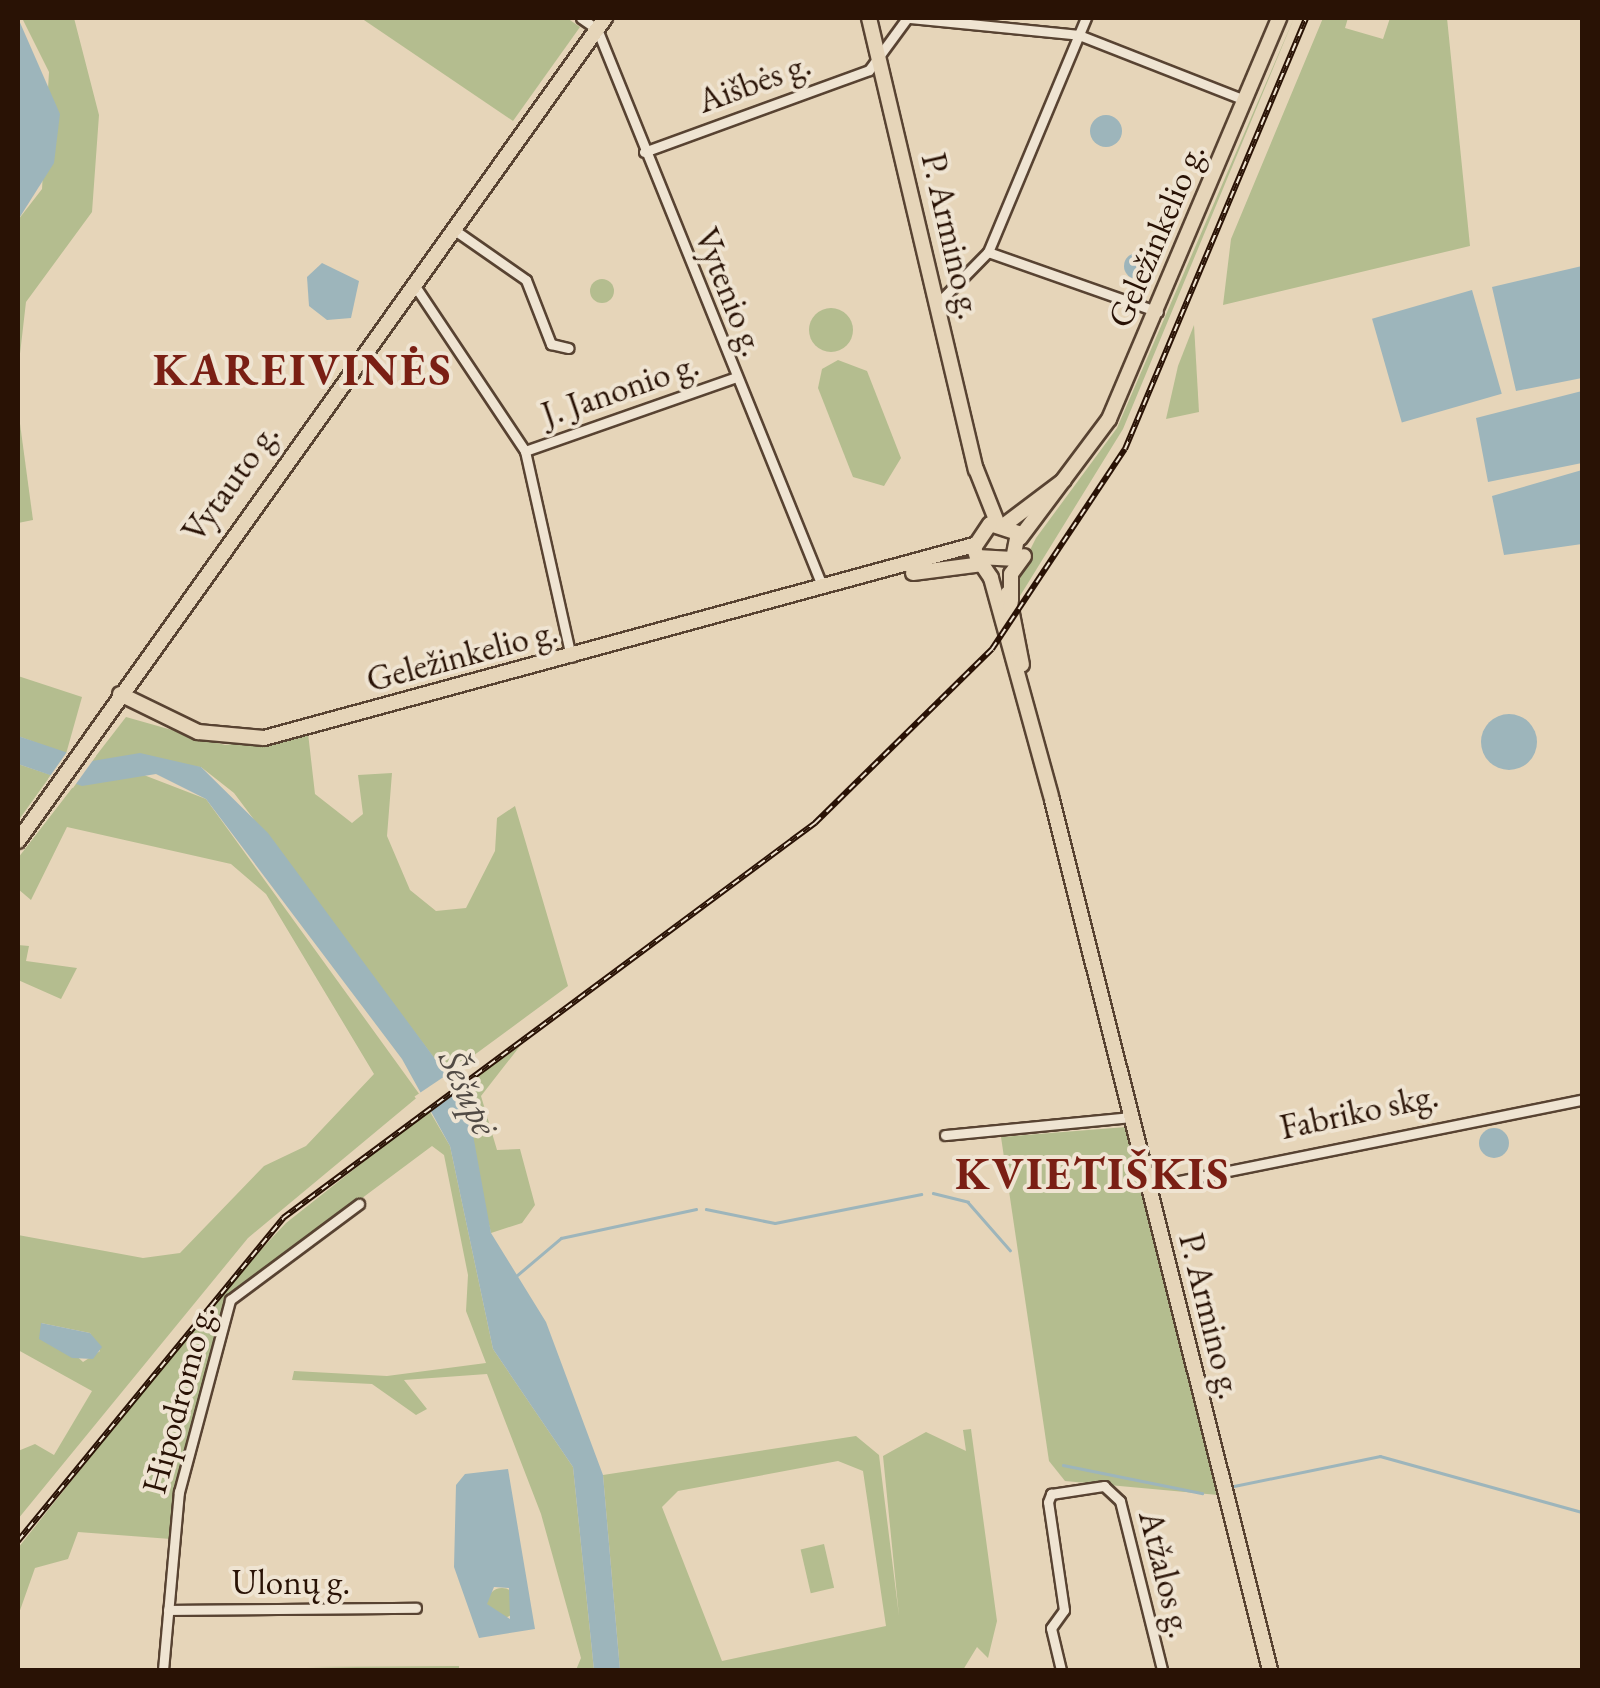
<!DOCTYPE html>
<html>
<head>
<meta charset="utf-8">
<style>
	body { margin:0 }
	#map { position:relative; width:1600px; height:1688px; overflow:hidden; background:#e6d5b9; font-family:"EB Garamond",serif }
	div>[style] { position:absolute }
	.green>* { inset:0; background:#b4bd8f; transform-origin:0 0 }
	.round { border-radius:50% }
	.water>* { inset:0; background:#9db5bb; transform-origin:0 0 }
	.pier>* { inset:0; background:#e6d5b9; transform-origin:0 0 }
	.stream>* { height:2.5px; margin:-1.25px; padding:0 1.25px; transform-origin:1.25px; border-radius:1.25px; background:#9db5bb }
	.roads { filter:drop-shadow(2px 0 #584332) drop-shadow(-2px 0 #584332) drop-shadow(0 2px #584332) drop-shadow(0 -2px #584332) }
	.street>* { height:9px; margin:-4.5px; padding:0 4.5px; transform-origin:4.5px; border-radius:4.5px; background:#efe4d2 }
	.primary>* { height:14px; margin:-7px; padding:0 7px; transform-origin:7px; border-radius:7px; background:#e6d5b9 }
	.rail>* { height:6px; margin-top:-3px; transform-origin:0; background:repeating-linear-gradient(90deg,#efe4d2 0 8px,#291205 0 16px); box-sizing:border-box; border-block:2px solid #291205 }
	span { translate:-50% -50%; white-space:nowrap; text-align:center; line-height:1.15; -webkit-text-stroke:8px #efe4d2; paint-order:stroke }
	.street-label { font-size:35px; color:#291205 }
	.water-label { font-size:38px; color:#524b45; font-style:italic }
	.district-label { font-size:45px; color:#7a1f14; font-weight:700; letter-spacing:2.5px }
	.frame { position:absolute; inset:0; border:20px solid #291205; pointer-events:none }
</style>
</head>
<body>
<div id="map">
	<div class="green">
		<div style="clip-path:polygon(22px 18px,74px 18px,99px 115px,92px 212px,26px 302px,18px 371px,18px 220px,42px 189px,49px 72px)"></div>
		<div style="clip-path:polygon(361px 18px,567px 18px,580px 27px,513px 121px)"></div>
		<div style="clip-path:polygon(1294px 18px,1123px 429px,1020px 596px,1017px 576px,1036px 538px,1117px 428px)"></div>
		<div style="clip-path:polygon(1323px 18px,1348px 18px,1345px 28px,1383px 39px,1390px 18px,1447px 18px,1470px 246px,1223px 305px,1231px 239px)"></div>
		<div class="round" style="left:590px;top:279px;width:24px;height:24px"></div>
		<div class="round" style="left:809px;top:308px;width:44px;height:44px"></div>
		<div style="clip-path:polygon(1194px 325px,1199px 412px,1166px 419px,1178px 366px)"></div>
		<div style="clip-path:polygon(838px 360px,867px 371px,901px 458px,884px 486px,853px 477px,818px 388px,822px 369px)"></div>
		<div style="clip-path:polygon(18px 409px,33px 520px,18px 523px)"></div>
		<div style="clip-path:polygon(18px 676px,82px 697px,66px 754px,18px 736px)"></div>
		<div style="clip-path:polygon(126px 717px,225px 745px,308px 733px,315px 794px,352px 823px,363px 814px,358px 775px,392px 773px,387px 836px,410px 890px,436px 911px,466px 908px,495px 851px,497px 818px,515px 806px,568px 986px,447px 1075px,234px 793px,201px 767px,92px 761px)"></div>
		<div style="clip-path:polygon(18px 764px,51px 775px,18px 821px)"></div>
		<div style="clip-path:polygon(evenodd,136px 772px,206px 799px,420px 1095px,248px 1238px,18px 1519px,18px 1451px,35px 1444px,54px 1455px,92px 1391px,18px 1350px,18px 1235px,143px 1258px,180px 1253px,264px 1166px,306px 1146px,374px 1074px,266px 894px,231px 864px,67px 827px,31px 900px,18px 889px,18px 858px,76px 783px,136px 772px,41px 1323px,90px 1333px,100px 1351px,83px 1362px,41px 1323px)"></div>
		<div style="clip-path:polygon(18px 945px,29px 946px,26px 961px,77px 968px,61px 999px,18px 980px)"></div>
		<div style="clip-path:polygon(520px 1046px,481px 1096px,497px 1150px,520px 1149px,535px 1205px,522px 1223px,491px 1233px,457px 1090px)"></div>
		<div style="clip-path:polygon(429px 1110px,450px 1146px,493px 1349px,573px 1467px,594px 1670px,576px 1670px,581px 1658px,541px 1514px,487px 1374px,404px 1380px,427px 1409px,416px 1415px,372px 1384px,292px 1380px,294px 1371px,387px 1376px,486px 1363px,466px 1311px,468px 1275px,444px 1155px,432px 1146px,224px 1301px,171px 1539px,78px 1532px,68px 1559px,35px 1568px,18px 1616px,18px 1548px,223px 1290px,286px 1223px)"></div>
		<div style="clip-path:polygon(1126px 1127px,1218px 1495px,1065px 1481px,1049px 1461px,1001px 1137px)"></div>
		<div style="clip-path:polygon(evenodd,971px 1429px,997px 1621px,988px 1658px,977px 1647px,963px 1670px,620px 1670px,603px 1475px,856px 1436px,879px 1455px,899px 1616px,883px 1456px,926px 1432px,966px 1451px,963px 1430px,971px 1429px,838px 1461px,863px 1471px,886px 1626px,722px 1661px,662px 1507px,678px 1491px,838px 1461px)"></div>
		<div style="left:824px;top:1544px;width:45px;height:24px;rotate:77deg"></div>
		<div class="round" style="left:487px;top:1588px;width:30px;height:30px"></div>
		<div style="clip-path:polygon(459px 1666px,459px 1670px,306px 1667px)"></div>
	</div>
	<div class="water">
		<div style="clip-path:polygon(18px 18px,60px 114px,54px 163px,18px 220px)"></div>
		<div class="round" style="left:1090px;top:115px;width:32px;height:32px"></div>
		<div class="round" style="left:1124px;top:253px;width:26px;height:26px"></div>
		<div style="clip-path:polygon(322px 263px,359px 281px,351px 318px,327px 320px,309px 306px,307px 277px)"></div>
		<div style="clip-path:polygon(1582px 266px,1582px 378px,1516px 391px,1492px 287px)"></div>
		<div style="left:1472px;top:290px;width:108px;height:104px;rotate:74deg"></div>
		<div style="clip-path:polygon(1582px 391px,1582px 463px,1488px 482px,1476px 418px)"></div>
		<div style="clip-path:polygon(1582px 470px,1582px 544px,1504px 555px,1492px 496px)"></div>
		<div class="round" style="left:1481px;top:714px;width:56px;height:56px"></div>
		<div style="clip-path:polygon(18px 736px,92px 761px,140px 753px,201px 767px,268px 833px,447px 1075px,471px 1124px,491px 1233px,546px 1322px,603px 1475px,620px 1670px,594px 1670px,573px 1467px,493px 1349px,450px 1146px,402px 1059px,206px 799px,156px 774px,82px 786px,18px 764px)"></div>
		<div class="round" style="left:1479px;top:1128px;width:30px;height:30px"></div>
		<div style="clip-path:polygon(41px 1323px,90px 1333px,102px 1347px,93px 1359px,72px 1358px,39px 1339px)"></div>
		<div style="clip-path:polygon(evenodd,508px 1469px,535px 1629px,479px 1638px,454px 1567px,456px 1485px,465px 1474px,508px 1469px,494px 1587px,509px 1588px,510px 1619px,487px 1604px,494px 1587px)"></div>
	</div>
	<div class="pier">
		<div style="clip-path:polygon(69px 749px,96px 756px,73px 788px,48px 779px)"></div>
		<div style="left:451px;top:1072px;width:18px;height:44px;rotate:56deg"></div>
	</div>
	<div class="stream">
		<div style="left:933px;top:1193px;width:36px;rotate:14deg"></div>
		<div style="left:968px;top:1202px;width:64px;rotate:48.8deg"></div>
		<div style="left:706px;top:1209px;width:70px;rotate:11.5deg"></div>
		<div style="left:775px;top:1223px;width:149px;rotate:-11.2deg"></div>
		<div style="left:515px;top:1277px;width:60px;rotate:-40.3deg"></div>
		<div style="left:561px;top:1238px;width:138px;rotate:-12.1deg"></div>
		<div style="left:1063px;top:1465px;width:142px;rotate:11.4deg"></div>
		<div style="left:1234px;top:1486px;width:149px;rotate:-11.6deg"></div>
		<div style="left:1380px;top:1456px;width:210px;rotate:15.5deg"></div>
	</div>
	<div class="roads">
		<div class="street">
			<div style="left:581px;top:18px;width:19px;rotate:35deg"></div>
			<div style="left:597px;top:29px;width:603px;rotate:67.99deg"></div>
			<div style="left:910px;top:18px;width:170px;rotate:5.7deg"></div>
			<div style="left:1079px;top:35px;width:178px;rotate:21.4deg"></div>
			<div style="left:644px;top:152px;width:239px;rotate:-20deg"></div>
			<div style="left:869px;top:70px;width:64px;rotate:-53.8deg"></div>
			<div style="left:453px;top:229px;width:89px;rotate:34.9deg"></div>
			<div style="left:526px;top:280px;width:69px;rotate:68.7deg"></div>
			<div style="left:551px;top:344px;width:18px;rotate:13deg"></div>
			<div style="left:988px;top:252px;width:180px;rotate:19.4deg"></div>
			<div style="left:413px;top:283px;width:202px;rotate:56.3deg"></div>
			<div style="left:525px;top:451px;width:211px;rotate:77.4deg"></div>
			<div style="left:937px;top:304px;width:73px;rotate:-45.6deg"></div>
			<div style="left:988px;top:252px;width:254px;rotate:-67.3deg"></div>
			<div style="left:525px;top:451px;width:221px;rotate:-19.3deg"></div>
			<div style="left:945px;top:1135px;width:188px;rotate:-5.5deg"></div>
			<div style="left:1149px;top:1187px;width:442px;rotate:-11.4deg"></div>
			<div style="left:168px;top:1610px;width:248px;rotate:-0.5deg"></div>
			<div style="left:163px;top:1670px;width:179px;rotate:-84.9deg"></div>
			<div style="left:179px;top:1492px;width:199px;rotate:-75.1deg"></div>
			<div style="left:230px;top:1300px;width:161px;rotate:-36.7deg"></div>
			<div style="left:1061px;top:1670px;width:43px;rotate:-103.4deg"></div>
			<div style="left:1051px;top:1628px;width:22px;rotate:-54deg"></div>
			<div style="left:1064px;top:1610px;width:109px;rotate:-98.4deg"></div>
			<div style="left:1048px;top:1502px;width:9px;rotate:-69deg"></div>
			<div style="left:1051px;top:1494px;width:54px;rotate:-8.6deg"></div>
			<div style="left:1104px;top:1486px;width:22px;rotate:43deg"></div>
			<div style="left:1120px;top:1501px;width:174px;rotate:76deg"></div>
		</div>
		<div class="primary">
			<div style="left:869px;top:18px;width:464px;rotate:76.7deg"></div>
			<div style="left:976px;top:469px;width:57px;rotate:68.4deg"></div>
			<div style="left:1007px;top:523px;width:71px;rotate:-37deg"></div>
			<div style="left:1020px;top:538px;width:149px;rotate:-53.2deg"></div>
			<div style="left:1109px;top:419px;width:436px;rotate:-67deg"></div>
			<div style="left:977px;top:557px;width:36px;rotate:3deg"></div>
			<div style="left:1013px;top:559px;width:26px;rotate:-79deg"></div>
			<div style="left:1018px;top:533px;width:29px;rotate:-162deg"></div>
			<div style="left:990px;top:524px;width:29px;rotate:124deg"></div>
			<div style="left:974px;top:548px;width:9px;rotate:72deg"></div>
			<div style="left:977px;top:557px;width:25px;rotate:56deg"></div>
			<div style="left:991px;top:578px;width:226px;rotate:74.6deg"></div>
			<div style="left:913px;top:573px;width:70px;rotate:-7.4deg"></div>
			<div style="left:1008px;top:593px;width:73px;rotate:79deg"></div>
			<div style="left:1011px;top:601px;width:27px;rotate:-90deg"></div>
			<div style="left:1011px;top:574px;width:22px;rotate:-54deg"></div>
			<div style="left:120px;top:694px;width:87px;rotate:26deg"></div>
			<div style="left:198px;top:732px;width:66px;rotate:5.2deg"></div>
			<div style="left:264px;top:738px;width:736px;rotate:-15.21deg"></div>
			<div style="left:1052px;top:800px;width:897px;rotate:75.93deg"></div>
			<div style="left:18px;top:841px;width:1011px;rotate:-54.5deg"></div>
		</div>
	</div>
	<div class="rail">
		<div style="left:18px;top:1541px;width:418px;rotate:-50.6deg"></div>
		<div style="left:283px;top:1218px;width:663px;rotate:-36.59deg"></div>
		<div style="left:815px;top:823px;width:248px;rotate:-44.5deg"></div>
		<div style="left:992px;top:649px;width:240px;rotate:-56.4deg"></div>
		<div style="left:1125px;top:449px;width:467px;rotate:-67.2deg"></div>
	</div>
	<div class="street-label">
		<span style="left:754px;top:82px;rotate:-20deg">Aišbės g.</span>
		<span style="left:1156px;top:235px;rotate:-67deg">Geležinkelio g.</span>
		<span style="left:952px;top:236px;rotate:77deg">P. Armino g.</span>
		<span style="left:730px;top:292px;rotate:68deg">Vytenio g.</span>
		<span style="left:620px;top:389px;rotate:-19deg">J. Janonio g.</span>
		<span style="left:230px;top:482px;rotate:-54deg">Vytauto g.</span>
		<span style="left:462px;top:655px;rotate:-15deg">Geležinkelio g.</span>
		<span style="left:1359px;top:1111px;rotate:-12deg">Fabriko skg.</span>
		<span style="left:1211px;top:1316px;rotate:76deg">P. Armino g.</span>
		<span style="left:178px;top:1399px;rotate:-75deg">Hipodromo g.</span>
		<span style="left:1166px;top:1574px;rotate:76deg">Atžalos g.</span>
		<span style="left:291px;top:1582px">Ulonų g.</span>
	</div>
	<div class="water-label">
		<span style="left:469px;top:1092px;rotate:65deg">Šešupė</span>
	</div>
	<div class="district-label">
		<span style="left:303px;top:370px">KAREIVINĖS</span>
		<span style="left:1093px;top:1174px">KVIETIŠKIS</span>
	</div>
	<div class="frame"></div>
</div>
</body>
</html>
